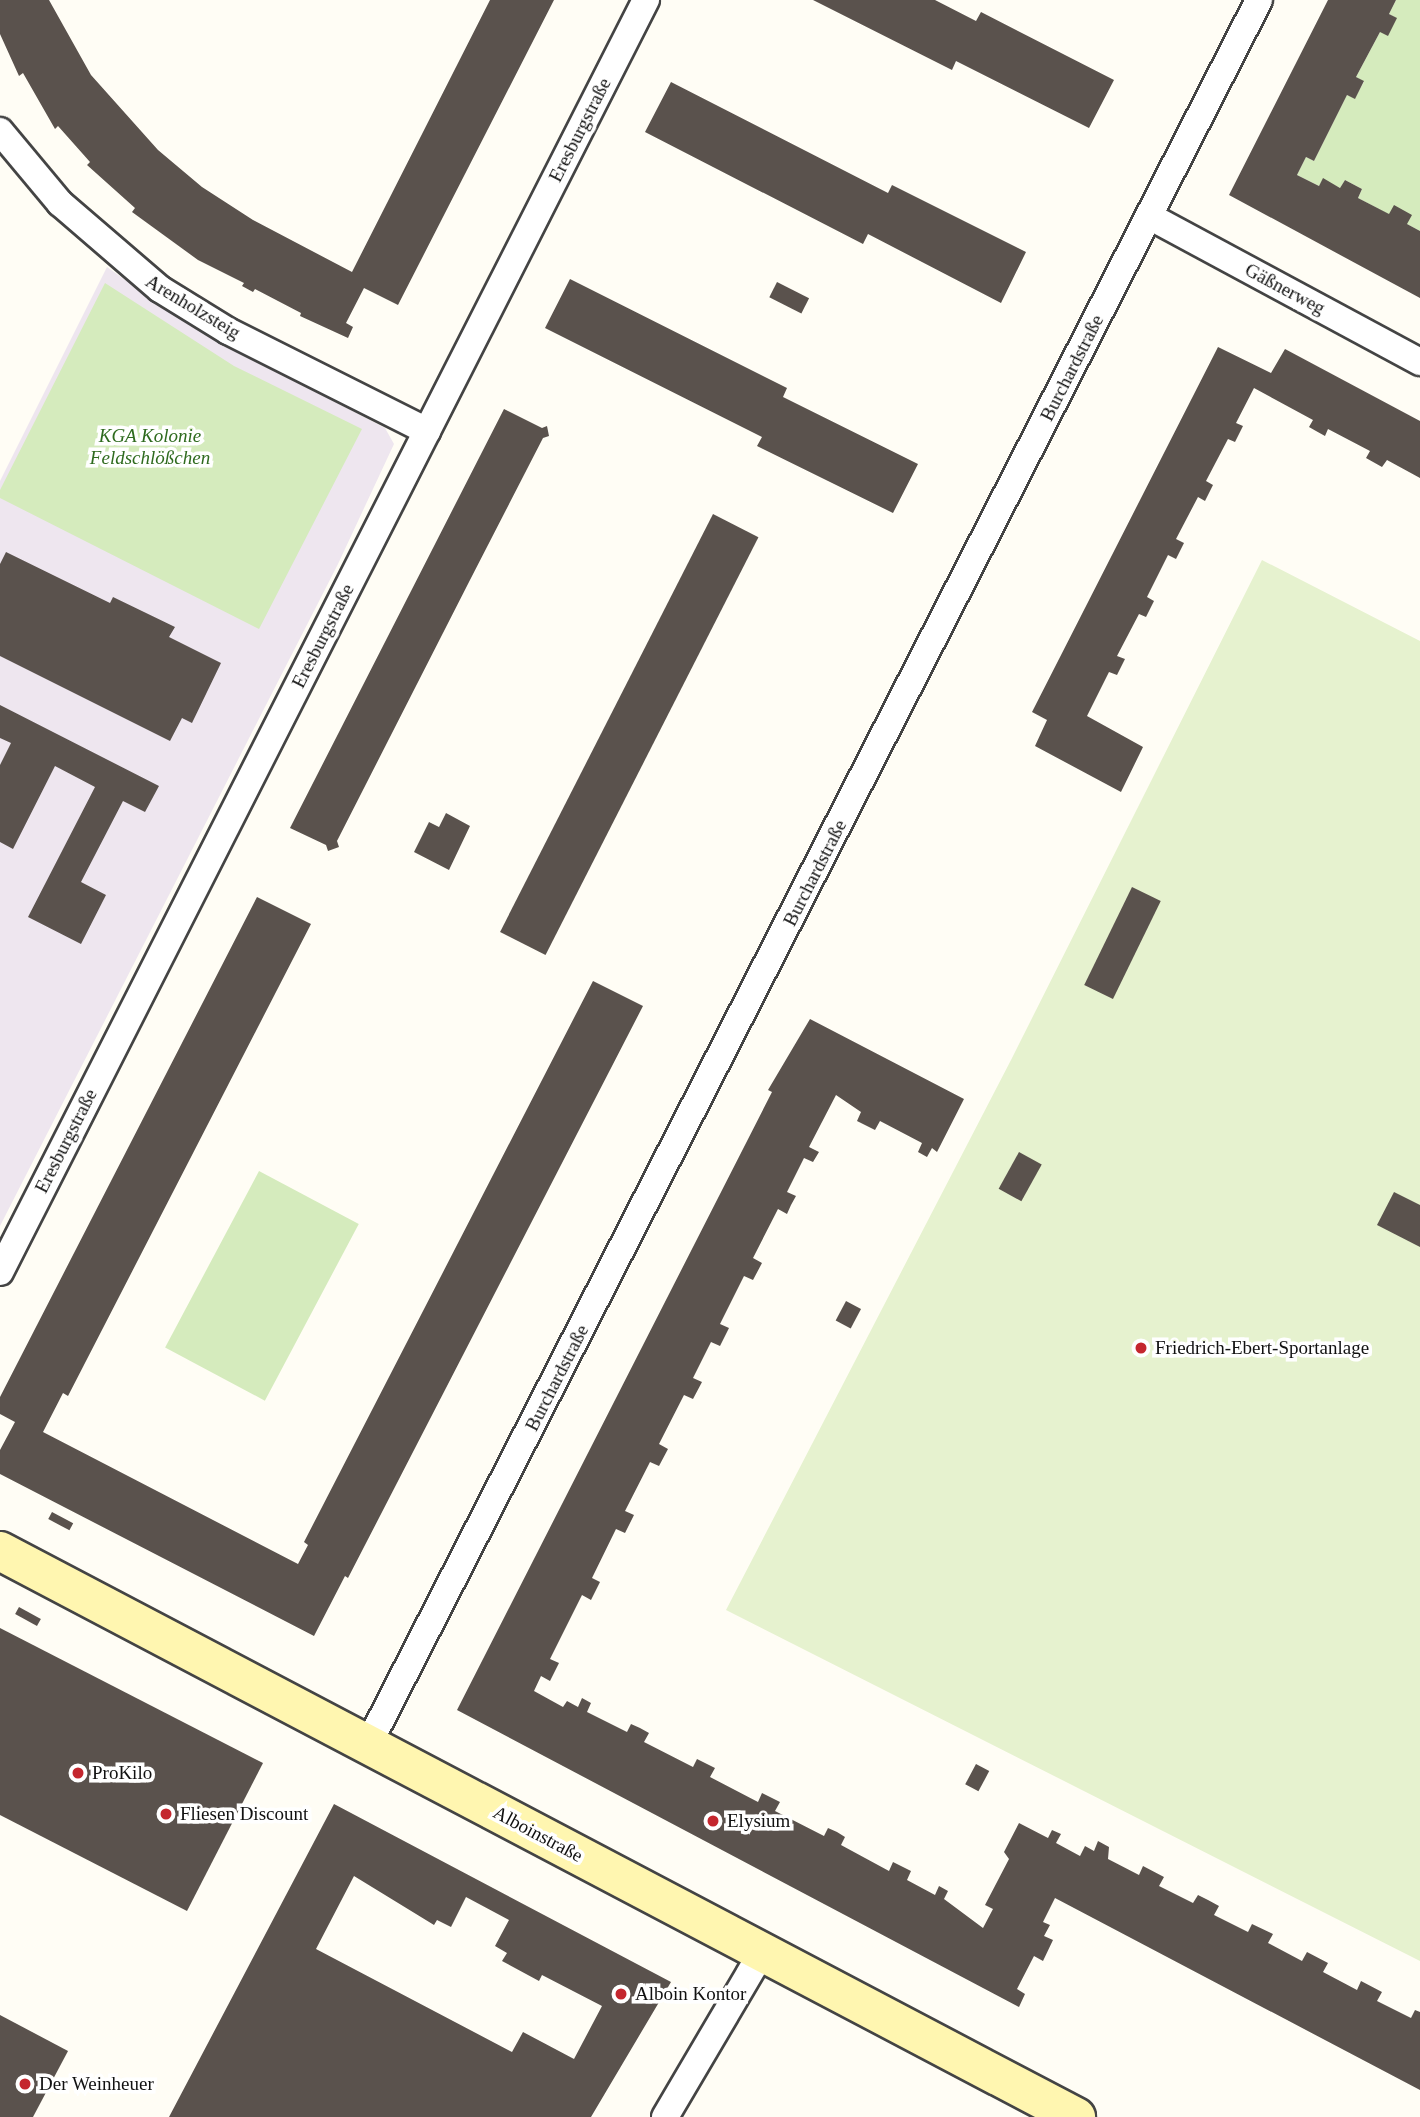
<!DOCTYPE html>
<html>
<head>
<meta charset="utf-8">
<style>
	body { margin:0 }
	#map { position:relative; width:1420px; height:2117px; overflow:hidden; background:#fffdf5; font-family:"Times New Roman",serif }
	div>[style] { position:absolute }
	.industrial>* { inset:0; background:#eee6ef }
	.green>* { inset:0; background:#d5ebbd; transform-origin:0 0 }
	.pitch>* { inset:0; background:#e6f2cf }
	.building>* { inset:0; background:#5a524d; transform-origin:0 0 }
	.roads { filter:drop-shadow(2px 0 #444) drop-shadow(-2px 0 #444) drop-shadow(0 2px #444) drop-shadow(0 -2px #444) }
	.street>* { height:26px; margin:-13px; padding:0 13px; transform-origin:13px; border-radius:13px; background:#fff }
	.secondary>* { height:38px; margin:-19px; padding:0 19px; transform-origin:19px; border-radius:19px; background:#fff6b0 }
	.dots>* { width:19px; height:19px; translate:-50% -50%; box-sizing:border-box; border:4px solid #fff; border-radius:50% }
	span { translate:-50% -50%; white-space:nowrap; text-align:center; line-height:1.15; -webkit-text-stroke:7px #fff; paint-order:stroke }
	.street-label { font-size:19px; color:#111 }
	.park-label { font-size:19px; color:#2f6b1f; font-style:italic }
	.poi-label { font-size:19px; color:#111 }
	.left { translate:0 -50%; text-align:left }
</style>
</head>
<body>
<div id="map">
	<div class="industrial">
		<div style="clip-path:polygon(107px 267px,190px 326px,385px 428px,394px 444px,338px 564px,0 1226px,0 481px)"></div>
	</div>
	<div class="green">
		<div style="clip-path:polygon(1396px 0,1420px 0,1420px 231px,1358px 198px,1362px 189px,1345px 180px,1340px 188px,1323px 179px,1319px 186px,1297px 175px,1306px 157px,1314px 161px,1347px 95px,1355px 98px,1364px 82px,1356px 77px,1380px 32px,1396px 18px,1389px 14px)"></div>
		<div style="clip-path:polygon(105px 283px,234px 366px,362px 429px,259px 629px,0 498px,0 490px)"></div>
		<div style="left:259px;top:1171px;width:113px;height:200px;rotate:28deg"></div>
	</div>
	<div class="pitch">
		<div style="clip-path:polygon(1262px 560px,1420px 641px,1420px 1961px,726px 1610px,1011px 1060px)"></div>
	</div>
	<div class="building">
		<div style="clip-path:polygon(0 0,49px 0,91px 75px,158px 150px,202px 187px,253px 220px,352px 272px,490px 0,554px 0,398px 305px,364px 288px,346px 323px,353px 327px,348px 338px,300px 316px,301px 313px,255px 289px,253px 292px,242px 286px,244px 283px,198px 260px,132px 212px,135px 208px,87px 165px,90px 162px,58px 126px,55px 129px,23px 73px,19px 76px,0 34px)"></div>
		<div style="clip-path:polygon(813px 0,935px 0,976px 21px,981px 12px,1114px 80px,1089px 128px,956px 61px,952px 70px)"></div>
		<div style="clip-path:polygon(1328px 0,1396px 0,1389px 14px,1397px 18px,1388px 36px,1380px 32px,1356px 77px,1364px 81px,1355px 99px,1347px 95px,1314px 161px,1306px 157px,1297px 175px,1319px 186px,1323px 178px,1340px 188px,1345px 180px,1362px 189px,1358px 198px,1389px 214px,1394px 205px,1412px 215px,1407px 224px,1420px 231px,1420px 298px,1229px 195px)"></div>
		<div style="clip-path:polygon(671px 82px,888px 193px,892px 185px,1026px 252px,1001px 303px,868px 234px,863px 244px,645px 132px)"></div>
		<div style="clip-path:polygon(570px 279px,787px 388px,783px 397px,918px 464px,893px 513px,757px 446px,762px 437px,545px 328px)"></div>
		<div style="left:777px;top:282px;width:36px;height:17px;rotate:27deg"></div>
		<div style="clip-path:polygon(1218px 347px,1271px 373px,1285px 349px,1420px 421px,1420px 478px,1387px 460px,1382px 467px,1366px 458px,1370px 451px,1328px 429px,1325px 436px,1316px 431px,1309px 427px,1313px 420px,1254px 388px,1236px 423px,1243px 426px,1235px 442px,1228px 439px,1206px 481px,1213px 485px,1205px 501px,1198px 497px,1176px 539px,1184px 543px,1176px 559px,1168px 555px,1147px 597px,1154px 601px,1146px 617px,1139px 614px,1117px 656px,1125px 659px,1117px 675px,1109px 672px,1087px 716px,1143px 747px,1121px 792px,1035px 746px,1047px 720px,1032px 712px)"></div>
		<div style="clip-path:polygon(504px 409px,542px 428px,547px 426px,549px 436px,543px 438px,470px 580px,337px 841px,339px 847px,328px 851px,326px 845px,290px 828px)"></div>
		<div style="left:713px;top:514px;width:51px;height:469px;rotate:27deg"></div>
		<div style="clip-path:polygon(6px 552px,110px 603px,113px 597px,175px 627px,169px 637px,221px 663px,192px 723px,182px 718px,170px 741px,0 656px,0 564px)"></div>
		<div style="clip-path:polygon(0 705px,159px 786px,145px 812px,123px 801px,81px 882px,106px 895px,81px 944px,28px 917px,95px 787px,55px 766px,13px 849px,0 842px,0 765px,11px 743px,0 738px)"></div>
		<div style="clip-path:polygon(446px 813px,470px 826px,449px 870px,414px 852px,429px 822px,439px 827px)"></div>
		<div style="left:1132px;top:887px;width:32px;height:109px;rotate:26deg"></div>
		<div style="clip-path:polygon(257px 897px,311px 924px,68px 1396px,63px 1393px,43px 1432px,298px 1564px,308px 1545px,304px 1542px,593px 981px,643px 1006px,348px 1578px,345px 1576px,314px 1636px,0 1474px,0 1450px,15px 1422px,0 1414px,0 1397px)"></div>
		<div style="clip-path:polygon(810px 1019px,964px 1099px,937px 1152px,932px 1148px,927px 1157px,918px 1152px,922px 1143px,880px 1121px,875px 1130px,857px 1121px,861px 1112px,836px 1095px,809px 1147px,819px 1152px,813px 1162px,804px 1158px,787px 1192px,796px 1196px,791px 1205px,787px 1214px,778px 1209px,753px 1258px,762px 1263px,753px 1280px,744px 1276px,720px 1324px,729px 1328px,720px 1346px,711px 1342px,693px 1378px,702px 1382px,693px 1399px,684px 1395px,659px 1444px,668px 1449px,659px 1466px,650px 1462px,625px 1511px,634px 1515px,625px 1533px,616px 1529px,592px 1578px,600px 1582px,591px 1600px,582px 1595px,550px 1659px,559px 1663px,550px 1681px,541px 1676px,534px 1691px,563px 1707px,567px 1701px,578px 1707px,582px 1698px,591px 1703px,587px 1712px,627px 1732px,631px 1724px,640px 1728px,649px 1733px,644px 1742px,693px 1767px,697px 1759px,715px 1768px,710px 1777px,758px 1802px,762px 1793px,780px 1802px,775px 1811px,824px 1836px,828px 1828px,837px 1832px,845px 1837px,841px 1845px,889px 1871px,893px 1862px,911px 1871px,907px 1880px,935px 1895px,939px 1886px,948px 1891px,944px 1899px,983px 1928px,993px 1909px,985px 1905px,1009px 1859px,1004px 1852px,1019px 1823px,1048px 1838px,1052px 1830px,1061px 1834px,1056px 1843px,1080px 1856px,1085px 1846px,1094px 1851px,1098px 1841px,1109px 1847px,1108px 1859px,1139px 1875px,1143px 1866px,1164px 1877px,1159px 1886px,1193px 1903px,1198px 1895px,1208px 1900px,1219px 1906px,1214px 1915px,1248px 1932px,1252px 1924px,1273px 1934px,1268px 1943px,1302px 1961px,1307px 1952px,1328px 1963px,1323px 1972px,1357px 1990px,1361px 1981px,1382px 1992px,1377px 2001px,1411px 2018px,1415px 2010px,1420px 2012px,1420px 2090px,1055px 1898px,1043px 1922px,1050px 1925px,1044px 1936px,1053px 1940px,1043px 1961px,1034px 1956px,1017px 1989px,1025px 1994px,1019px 2007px,457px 1710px,772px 1092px,768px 1090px)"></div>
		<div style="left:1019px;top:1152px;width:26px;height:42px;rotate:29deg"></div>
		<div style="clip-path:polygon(1394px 1192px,1420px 1205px,1420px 1247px,1377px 1225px)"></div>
		<div style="left:846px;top:1301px;width:17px;height:22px;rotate:28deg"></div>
		<div style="left:52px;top:1512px;width:24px;height:8px;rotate:28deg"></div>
		<div style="left:19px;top:1607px;width:25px;height:8px;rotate:29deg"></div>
		<div style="clip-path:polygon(0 1628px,263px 1763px,187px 1911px,0 1815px)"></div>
		<div style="left:976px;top:1764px;width:15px;height:23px;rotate:28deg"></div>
		<div style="clip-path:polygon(evenodd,334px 1804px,671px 1982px,591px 2117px,169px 2117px,334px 1804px,354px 1876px,434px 1925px,437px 1920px,451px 1927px,466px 1897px,509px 1920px,495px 1946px,507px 1953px,502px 1961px,539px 1981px,542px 1975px,602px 2006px,574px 2059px,523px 2032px,512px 2052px,316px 1949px,354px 1876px)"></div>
		<div style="clip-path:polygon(0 2015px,68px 2051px,33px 2117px,0 2117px)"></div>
	</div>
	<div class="roads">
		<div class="street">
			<div style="left:0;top:131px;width:94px;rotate:50.2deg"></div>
			<div style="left:60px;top:203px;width:132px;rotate:40.7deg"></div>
			<div style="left:160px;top:289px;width:80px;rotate:31.7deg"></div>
			<div style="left:228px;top:331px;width:223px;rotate:26.7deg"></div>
			<div style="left:1149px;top:216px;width:308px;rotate:28.3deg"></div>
			<div style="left:0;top:1272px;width:1427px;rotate:-63.08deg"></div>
			<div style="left:368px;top:1745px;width:1959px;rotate:-62.95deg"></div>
			<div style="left:665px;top:2117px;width:191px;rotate:-59.5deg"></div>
		</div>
		<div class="secondary">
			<div style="left:0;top:1551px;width:1216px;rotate:27.75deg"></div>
		</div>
	</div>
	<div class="dots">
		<div style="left:1141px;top:1348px;background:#c4262e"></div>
		<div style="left:78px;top:1773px;background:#c4262e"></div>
		<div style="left:166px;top:1814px;background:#c4262e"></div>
		<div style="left:713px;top:1821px;background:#c4262e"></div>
		<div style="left:621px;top:1994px;background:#c4262e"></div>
		<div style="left:25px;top:2084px;background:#c4262e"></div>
	</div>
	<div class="street-label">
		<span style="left:580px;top:130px;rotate:-63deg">Eresburgstraße</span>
		<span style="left:1285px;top:289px;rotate:28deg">Gäßnerweg</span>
		<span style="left:193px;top:307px;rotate:31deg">Arenholzsteig</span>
		<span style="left:1072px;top:368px;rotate:-63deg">Burchardstraße</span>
		<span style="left:323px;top:636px;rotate:-63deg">Eresburgstraße</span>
		<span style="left:815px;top:873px;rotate:-63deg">Burchardstraße</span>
		<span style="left:66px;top:1141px;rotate:-63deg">Eresburgstraße</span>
		<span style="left:557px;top:1378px;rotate:-63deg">Burchardstraße</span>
		<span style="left:538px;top:1834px;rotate:28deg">Alboinstraße</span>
	</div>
	<div class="park-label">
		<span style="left:150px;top:447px">KGA Kolonie<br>Feldschlößchen</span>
	</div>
	<div class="poi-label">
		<span class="left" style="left:1155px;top:1348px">Friedrich-Ebert-Sportanlage</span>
		<span class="left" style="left:92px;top:1773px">ProKilo</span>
		<span class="left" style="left:180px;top:1814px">Fliesen Discount</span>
		<span class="left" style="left:727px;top:1821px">Elysium</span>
		<span class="left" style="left:635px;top:1994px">Alboin Kontor</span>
		<span class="left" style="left:39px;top:2084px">Der Weinheuer</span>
	</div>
</div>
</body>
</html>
